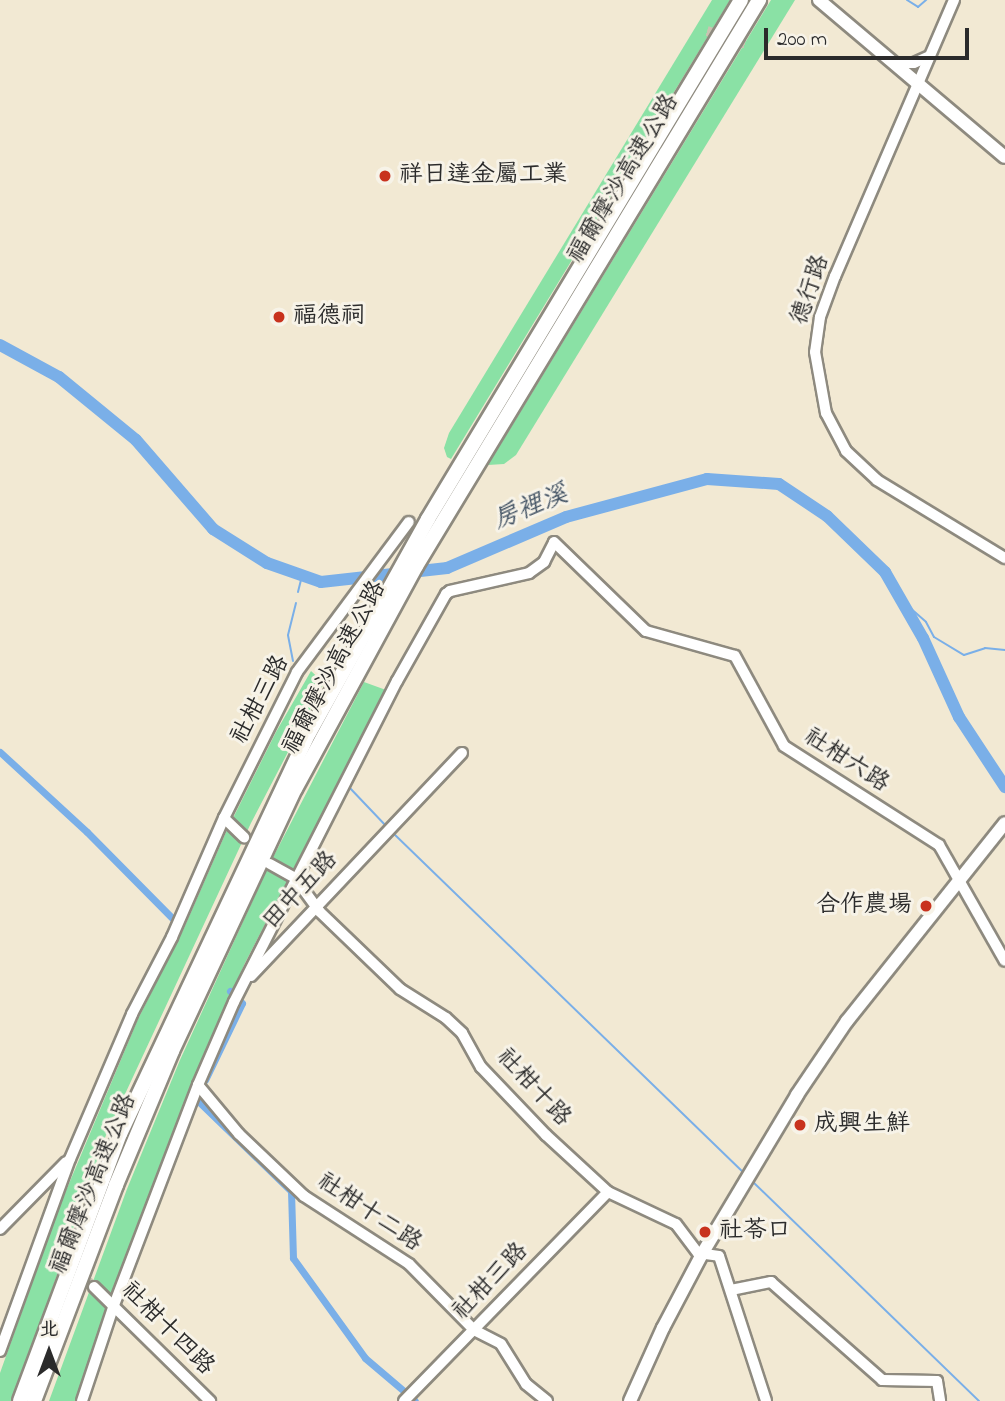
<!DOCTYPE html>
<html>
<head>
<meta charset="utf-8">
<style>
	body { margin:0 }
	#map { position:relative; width:1005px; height:1401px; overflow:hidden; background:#f2e9d3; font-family:"Indie Flower","LXGW WenKai TC",sans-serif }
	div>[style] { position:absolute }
	.green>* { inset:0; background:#8ae1a5 }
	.stream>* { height:2px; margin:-1px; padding:0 1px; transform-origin:1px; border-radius:1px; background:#7aafe8 }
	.canal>* { height:7px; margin:-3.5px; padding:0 3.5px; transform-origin:3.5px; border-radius:3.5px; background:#7aafe8 }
	.river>* { height:12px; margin:-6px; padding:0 6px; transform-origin:6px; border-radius:6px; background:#7aafe8 }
	.minor-tunnel>* { height:10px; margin-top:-5px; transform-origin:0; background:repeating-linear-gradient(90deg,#cac3b1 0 10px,transparent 0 15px) }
	.roads { filter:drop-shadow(2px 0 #8e8a7f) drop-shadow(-2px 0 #8e8a7f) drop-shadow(0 2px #8e8a7f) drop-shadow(0 -2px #8e8a7f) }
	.minor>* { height:10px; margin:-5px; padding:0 5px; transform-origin:5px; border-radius:5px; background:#fff }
	.major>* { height:12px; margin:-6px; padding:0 6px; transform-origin:6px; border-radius:6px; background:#fff }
	.highway>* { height:14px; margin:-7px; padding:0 7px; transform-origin:7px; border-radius:7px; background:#fff }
	.dots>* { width:19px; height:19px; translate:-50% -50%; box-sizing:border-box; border:4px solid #f7f3e8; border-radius:50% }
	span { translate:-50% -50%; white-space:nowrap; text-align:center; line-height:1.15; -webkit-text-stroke:6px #f7f3e8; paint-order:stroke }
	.poi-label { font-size:24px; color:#2b2b2b }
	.left { translate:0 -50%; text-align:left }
	.right { translate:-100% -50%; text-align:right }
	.street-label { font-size:24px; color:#2b2b2b }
	.water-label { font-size:26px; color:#435364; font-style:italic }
	.north { position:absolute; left:14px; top:1317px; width:70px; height:70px; -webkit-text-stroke:5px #f7f3e8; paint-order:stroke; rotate:0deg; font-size:19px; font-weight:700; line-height:28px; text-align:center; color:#2b2b2b }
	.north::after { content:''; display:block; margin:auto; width:24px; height:32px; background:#2b2b2b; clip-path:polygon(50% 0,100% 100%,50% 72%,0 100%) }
	.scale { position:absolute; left:764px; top:28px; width:205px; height:32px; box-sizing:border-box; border:4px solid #2b2b2b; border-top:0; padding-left:9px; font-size:21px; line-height:24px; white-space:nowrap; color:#2b2b2b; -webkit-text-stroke:5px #f7f3e8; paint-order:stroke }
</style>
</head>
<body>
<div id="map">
	<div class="green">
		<div style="clip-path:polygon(712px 0,730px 0,451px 459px,447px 457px,444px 448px,449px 433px)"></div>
		<div style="clip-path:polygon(771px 0,795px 0,516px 455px,504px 464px,488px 465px)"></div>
		<div style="clip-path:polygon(311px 671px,324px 683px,251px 823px,106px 1135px,13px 1401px,0 1401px,0 1373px,60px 1205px,138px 1019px,184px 928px,227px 830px,276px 732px)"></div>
		<div style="clip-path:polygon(364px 682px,386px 690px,245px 963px,189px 1090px,77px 1401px,49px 1401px,127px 1189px,180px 1060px,268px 867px)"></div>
	</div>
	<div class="stream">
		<div style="left:907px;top:0;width:13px;rotate:32deg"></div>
		<div style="left:918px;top:7px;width:11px;rotate:-41deg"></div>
		<div style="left:298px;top:592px;width:16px;rotate:-76deg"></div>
		<div style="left:901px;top:600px;width:33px;rotate:41deg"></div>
		<div style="left:926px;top:622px;width:17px;rotate:62deg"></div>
		<div style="left:934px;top:637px;width:35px;rotate:31deg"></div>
		<div style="left:964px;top:655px;width:22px;rotate:-18deg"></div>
		<div style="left:985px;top:648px;width:20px;rotate:6deg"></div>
		<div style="left:293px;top:661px;width:26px;rotate:-101deg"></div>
		<div style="left:288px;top:635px;width:33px;rotate:-76deg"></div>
		<div style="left:348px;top:786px;width:58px;rotate:46.4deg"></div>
		<div style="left:392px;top:832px;width:489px;rotate:44.1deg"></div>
		<div style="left:752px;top:1181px;width:316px;rotate:44.1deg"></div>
	</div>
	<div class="canal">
		<div style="left:0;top:752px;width:118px;rotate:42.6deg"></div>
		<div style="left:87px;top:832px;width:121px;rotate:45.3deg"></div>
		<div style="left:205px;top:1080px;width:85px;rotate:-64.3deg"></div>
		<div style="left:242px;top:1003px;width:17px;rotate:-135deg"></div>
		<div style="left:196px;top:1099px;width:132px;rotate:44.1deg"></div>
		<div style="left:291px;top:1191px;width:67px;rotate:88.3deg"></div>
		<div style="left:293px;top:1258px;width:123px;rotate:54.2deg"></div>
		<div style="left:365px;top:1358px;width:52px;rotate:40.4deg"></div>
		<div style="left:414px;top:1400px;width:1px;rotate:45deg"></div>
	</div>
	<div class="river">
		<div style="left:0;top:345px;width:67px;rotate:28.5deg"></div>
		<div style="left:59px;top:377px;width:99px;rotate:39.3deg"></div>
		<div style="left:136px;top:440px;width:118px;rotate:49.1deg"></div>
		<div style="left:213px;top:529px;width:64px;rotate:32.2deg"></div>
		<div style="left:267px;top:563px;width:57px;rotate:19.4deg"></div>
		<div style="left:321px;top:582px;width:127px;rotate:-6.3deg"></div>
		<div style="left:447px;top:568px;width:129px;rotate:-23.2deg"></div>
		<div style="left:566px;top:517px;width:146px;rotate:-15.1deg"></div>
		<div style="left:707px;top:479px;width:72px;rotate:4deg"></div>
		<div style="left:779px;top:484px;width:58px;rotate:33.7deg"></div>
		<div style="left:827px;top:516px;width:81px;rotate:44deg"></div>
		<div style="left:885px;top:572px;width:76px;rotate:60.1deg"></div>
		<div style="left:923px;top:638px;width:87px;rotate:65.5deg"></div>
		<div style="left:959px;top:717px;width:84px;rotate:56.7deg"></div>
	</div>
	<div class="minor-tunnel">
		<div style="left:707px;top:31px;width:44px;rotate:18.4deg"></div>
		<div style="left:55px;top:1251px;width:53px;rotate:42.7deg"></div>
	</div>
	<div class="roads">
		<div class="minor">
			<div style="left:954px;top:0;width:301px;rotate:113.3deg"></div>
			<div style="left:835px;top:276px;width:44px;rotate:110.1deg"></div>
			<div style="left:820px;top:317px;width:35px;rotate:98deg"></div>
			<div style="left:815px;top:352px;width:62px;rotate:79.8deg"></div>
			<div style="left:826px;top:413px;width:43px;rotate:62.2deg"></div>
			<div style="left:846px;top:451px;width:42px;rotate:43.1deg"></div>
			<div style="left:877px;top:480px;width:150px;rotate:31.4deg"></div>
			<div style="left:894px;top:63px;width:20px"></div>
			<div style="left:914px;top:63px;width:17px;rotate:-24deg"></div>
			<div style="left:224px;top:818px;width:163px;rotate:-63.4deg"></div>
			<div style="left:297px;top:672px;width:187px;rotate:-53.3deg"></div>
			<div style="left:270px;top:864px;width:29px;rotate:29deg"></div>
			<div style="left:295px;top:878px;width:42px;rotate:53.7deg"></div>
			<div style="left:320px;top:912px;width:111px;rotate:43.9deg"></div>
			<div style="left:400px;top:989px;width:54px;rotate:32.2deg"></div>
			<div style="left:446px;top:1018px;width:22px;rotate:43deg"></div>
			<div style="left:462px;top:1033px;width:39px;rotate:61deg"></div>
			<div style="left:481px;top:1067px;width:94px;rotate:46.3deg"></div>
			<div style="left:546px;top:1135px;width:84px;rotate:42.6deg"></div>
			<div style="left:608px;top:1192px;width:75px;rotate:25.2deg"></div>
			<div style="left:676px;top:1224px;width:36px;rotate:53deg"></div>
			<div style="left:698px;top:1253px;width:21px;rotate:8deg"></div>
			<div style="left:719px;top:1256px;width:152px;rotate:72deg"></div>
			<div style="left:251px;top:976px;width:307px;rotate:-46.6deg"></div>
			<div style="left:198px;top:1085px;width:64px;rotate:50.1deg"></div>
			<div style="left:239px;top:1134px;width:90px;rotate:43.6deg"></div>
			<div style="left:304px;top:1196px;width:125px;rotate:32.9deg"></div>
			<div style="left:409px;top:1264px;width:93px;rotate:45.4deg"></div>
			<div style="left:474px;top:1330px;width:30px;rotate:27deg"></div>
			<div style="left:501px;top:1344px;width:47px;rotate:58deg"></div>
			<div style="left:526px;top:1384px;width:27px;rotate:39deg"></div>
			<div style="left:0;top:1229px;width:94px;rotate:-45.4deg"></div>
			<div style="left:94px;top:1287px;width:163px;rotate:44.5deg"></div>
			<div style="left:731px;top:1290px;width:41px;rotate:-11.3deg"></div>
			<div style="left:771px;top:1282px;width:148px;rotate:41.4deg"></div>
			<div style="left:882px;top:1380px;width:55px;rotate:1deg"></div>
			<div style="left:937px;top:1381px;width:20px;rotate:81deg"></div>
			<div style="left:0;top:1351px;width:204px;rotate:-70deg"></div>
			<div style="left:70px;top:1159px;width:158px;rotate:-66.8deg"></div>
			<div style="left:132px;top:1014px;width:87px;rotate:-62.5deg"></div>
			<div style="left:172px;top:937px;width:130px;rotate:-66.4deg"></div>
			<div style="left:224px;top:818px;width:28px;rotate:44deg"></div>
			<div style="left:82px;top:1401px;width:101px;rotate:-71.6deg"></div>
			<div style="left:114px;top:1305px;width:235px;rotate:-69.1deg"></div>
			<div style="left:198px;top:1085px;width:90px;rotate:-66.6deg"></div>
			<div style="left:234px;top:1002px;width:360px;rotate:-63.1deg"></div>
			<div style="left:397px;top:681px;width:100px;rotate:-60.6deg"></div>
			<div style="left:446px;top:594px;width:5px;rotate:-37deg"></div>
			<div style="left:450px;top:591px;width:81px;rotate:-12.8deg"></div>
			<div style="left:529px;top:573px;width:19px;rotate:-36deg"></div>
			<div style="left:544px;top:562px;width:22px;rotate:-63deg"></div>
			<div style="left:554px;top:542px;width:128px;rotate:44.1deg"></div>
			<div style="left:646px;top:631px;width:92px;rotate:15.7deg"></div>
			<div style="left:735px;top:656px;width:102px;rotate:61.4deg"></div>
			<div style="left:784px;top:746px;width:184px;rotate:32.6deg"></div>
			<div style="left:939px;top:845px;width:133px;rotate:60.4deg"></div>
			<div style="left:404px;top:1401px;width:292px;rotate:-45.7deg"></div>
		</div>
		<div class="major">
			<div style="left:819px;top:0;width:243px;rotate:40.2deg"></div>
			<div style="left:630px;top:1401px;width:80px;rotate:-65.7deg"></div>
			<div style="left:663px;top:1328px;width:84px;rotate:-62.2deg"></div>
			<div style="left:702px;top:1254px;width:185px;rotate:-59.1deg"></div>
			<div style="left:797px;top:1095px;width:89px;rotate:-56deg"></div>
			<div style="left:847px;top:1021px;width:253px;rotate:-51.4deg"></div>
		</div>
		<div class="highway">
			<div style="left:20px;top:1401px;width:285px;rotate:-69.5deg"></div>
			<div style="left:120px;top:1134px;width:443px;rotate:-64.8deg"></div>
			<div style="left:309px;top:733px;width:245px;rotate:-60.9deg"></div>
			<div style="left:428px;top:519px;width:606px;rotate:-58.91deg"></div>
			<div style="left:34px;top:1401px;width:231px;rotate:-69.2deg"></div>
			<div style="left:116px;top:1185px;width:145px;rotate:-67.3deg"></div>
			<div style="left:172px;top:1051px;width:289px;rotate:-64.9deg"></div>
			<div style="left:295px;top:789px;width:254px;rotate:-61.5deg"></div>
			<div style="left:416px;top:566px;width:662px;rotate:-58.78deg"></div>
		</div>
	</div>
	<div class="dots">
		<div style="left:385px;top:176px;background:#c8321e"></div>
		<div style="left:279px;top:317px;background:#c8321e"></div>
		<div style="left:926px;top:906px;background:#c8321e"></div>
		<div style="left:800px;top:1125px;background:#c8321e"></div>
		<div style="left:705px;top:1232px;background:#c8321e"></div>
	</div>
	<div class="poi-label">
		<span class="left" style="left:399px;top:176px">祥日達金屬工業</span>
		<span class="left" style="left:293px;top:317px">福德祠</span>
		<span class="right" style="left:912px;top:906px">合作農場</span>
		<span class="left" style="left:814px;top:1125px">成興生鮮</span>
		<span class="left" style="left:719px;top:1232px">社苓口</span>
	</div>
	<div class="street-label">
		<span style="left:624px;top:179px;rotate:-59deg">福爾摩沙高速公路</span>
		<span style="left:811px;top:290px;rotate:-71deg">德行路</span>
		<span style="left:335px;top:668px;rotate:-62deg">福爾摩沙高速公路</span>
		<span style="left:261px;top:700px;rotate:-62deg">社柑三路</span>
		<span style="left:846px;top:761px;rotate:33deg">社柑六路</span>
		<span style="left:301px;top:891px;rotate:-47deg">田中五路</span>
		<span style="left:533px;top:1088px;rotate:47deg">社柑十路</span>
		<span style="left:94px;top:1184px;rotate:-68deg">福爾摩沙高速公路</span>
		<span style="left:369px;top:1213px;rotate:34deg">社柑十二路</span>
		<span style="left:491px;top:1282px;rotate:-46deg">社柑三路</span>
		<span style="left:167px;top:1329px;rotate:45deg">社柑十四路</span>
	</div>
	<div class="water-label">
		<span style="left:531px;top:509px;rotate:-22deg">房裡溪</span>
	</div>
	<div class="north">北</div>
	<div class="scale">200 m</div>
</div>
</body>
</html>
